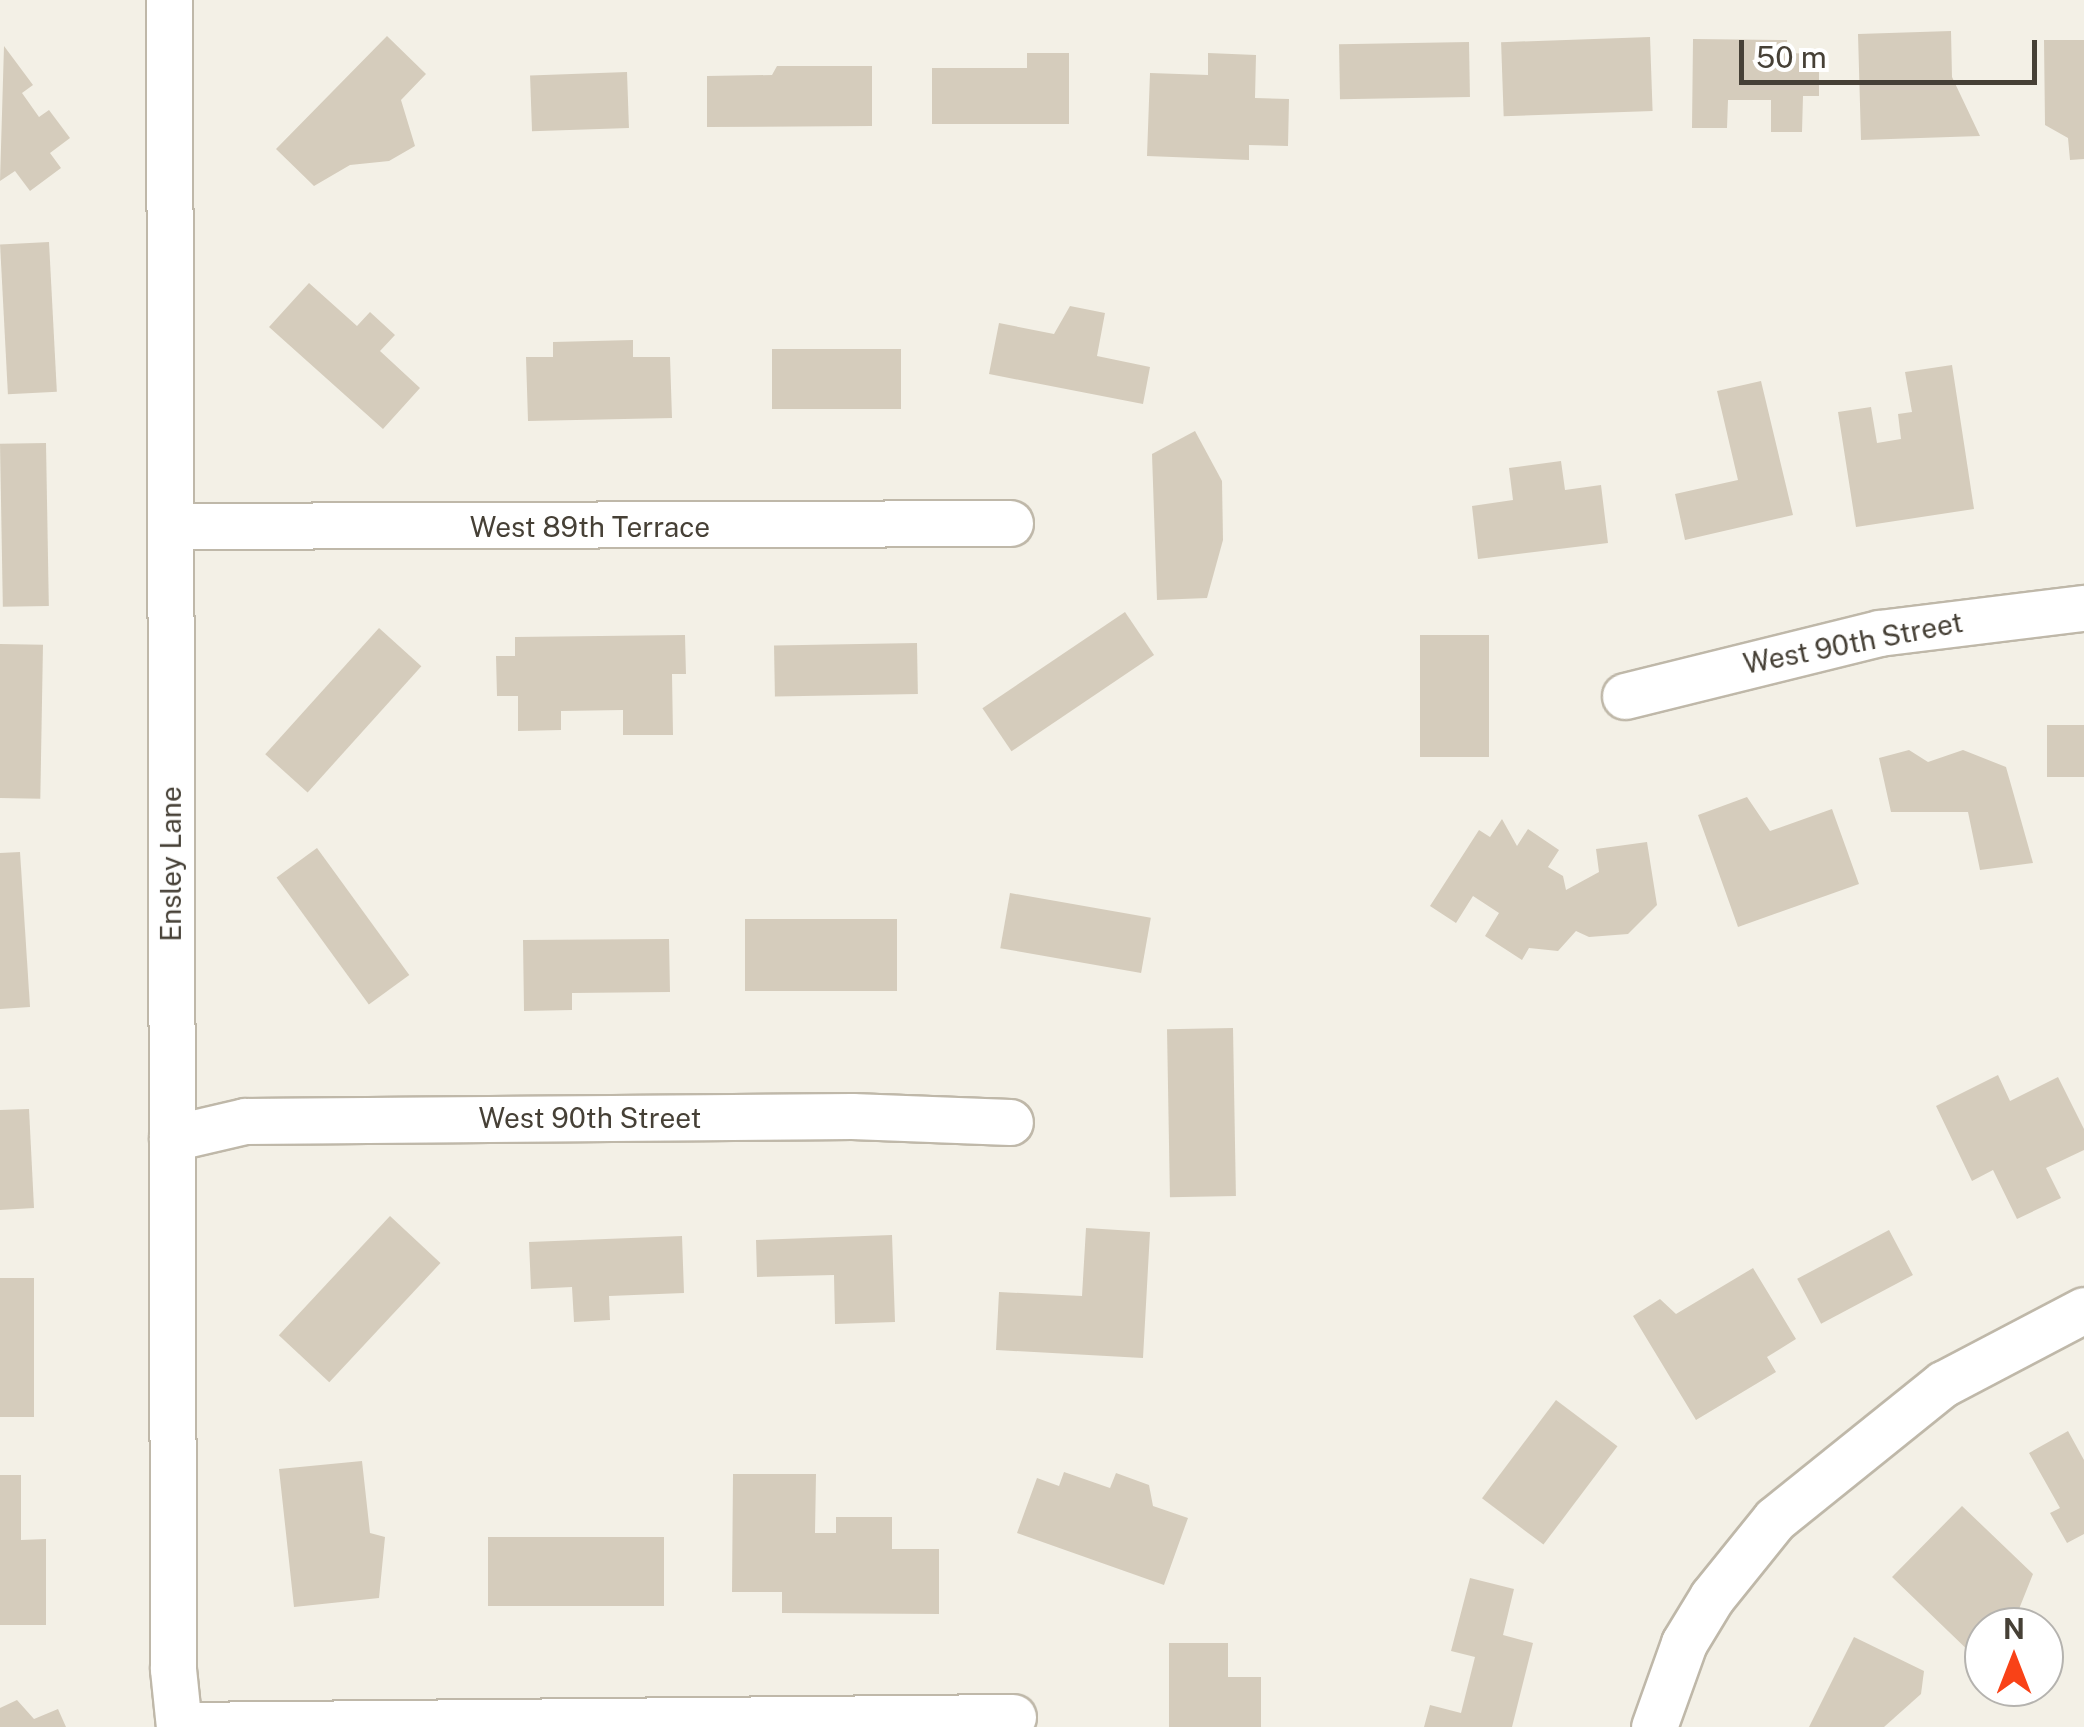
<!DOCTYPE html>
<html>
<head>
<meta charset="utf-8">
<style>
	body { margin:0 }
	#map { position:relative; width:2084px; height:1727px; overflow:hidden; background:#f3f0e6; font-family:"Public Sans",sans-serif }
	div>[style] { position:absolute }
	.building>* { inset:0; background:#d5ccbc; transform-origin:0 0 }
	.roads { filter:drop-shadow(2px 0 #bfb8a9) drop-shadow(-2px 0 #bfb8a9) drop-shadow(0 2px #bfb8a9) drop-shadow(0 -2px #bfb8a9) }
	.minor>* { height:45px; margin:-22.5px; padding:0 22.5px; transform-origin:22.5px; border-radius:22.5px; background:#fff }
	span { translate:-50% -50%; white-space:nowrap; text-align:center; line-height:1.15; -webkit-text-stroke:8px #fff; paint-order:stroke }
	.street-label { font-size:28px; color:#464036 }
	.north { position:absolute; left:1964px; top:1607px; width:100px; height:100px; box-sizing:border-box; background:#fff; border:2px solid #b5b3af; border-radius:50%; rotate:0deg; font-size:28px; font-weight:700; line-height:40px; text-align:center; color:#464036 }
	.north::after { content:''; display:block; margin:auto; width:35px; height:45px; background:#f94217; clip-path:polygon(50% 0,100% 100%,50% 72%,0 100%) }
	.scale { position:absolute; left:1739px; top:40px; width:298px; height:45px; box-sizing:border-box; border:5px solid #464036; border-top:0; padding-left:12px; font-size:30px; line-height:35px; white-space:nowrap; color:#464036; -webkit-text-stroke:8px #fff; paint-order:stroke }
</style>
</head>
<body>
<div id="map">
	<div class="building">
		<div style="clip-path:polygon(1951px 31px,1952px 77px,1980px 136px,1861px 140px,1858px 34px)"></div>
		<div style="clip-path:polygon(387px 36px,426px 74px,401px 100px,415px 146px,389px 161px,350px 165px,314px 186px,276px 149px)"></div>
		<div style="left:1650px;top:37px;width:74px;height:149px;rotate:88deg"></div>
		<div style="clip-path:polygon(1693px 39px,1787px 40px,1787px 53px,1819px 54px,1819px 96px,1803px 96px,1802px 132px,1771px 132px,1771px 100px,1728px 100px,1727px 128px,1692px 128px)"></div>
		<div style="clip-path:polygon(2044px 40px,2084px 40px,2084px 159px,2070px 160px,2068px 138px,2045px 125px)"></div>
		<div style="left:1469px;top:42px;width:55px;height:130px;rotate:89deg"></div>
		<div style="clip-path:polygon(4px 46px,33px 85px,22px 93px,39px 117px,49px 110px,70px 138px,50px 153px,61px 168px,30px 191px,15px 171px,0 181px)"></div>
		<div style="clip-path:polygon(1027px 53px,1069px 53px,1069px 124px,932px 124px,932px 68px,1027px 68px)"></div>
		<div style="clip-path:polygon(1208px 53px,1256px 55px,1255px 98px,1289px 99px,1288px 146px,1249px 145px,1249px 160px,1147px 156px,1150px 73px,1208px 75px)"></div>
		<div style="clip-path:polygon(777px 66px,872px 66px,872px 126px,707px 127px,707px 76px,772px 75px)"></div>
		<div style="left:627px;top:72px;width:56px;height:97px;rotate:88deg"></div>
		<div style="left:49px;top:242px;width:150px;height:49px;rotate:87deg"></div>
		<div style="clip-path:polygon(309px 283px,357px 326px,370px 312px,395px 335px,380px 351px,420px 388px,383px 429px,269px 327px)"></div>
		<div style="clip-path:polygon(1070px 306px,1105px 313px,1097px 356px,1150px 367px,1143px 404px,989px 374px,999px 323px,1054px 334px)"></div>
		<div style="clip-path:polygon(633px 340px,633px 357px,670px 357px,672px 418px,528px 421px,526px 357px,553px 357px,553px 342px)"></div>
		<div style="left:901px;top:349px;width:60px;height:129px;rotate:90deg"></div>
		<div style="clip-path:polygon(1952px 365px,1974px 509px,1856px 527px,1838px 412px,1871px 407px,1877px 443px,1901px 439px,1898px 414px,1912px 412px,1905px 372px)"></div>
		<div style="clip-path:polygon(1761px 381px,1793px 515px,1685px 540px,1675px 494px,1738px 480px,1717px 391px)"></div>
		<div style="clip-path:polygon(1195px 431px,1222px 481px,1223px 540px,1207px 598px,1157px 600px,1152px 454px)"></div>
		<div style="left:46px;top:443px;width:163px;height:46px;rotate:89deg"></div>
		<div style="clip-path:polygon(1561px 461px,1565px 490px,1601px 485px,1608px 543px,1478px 559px,1472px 506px,1513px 500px,1509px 468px)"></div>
		<div style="left:1125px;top:612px;width:52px;height:172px;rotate:56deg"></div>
		<div style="left:379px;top:628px;width:57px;height:170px;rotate:42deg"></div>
		<div style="clip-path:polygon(685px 635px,686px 674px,672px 674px,673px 735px,623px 735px,623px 710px,561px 711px,561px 730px,518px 731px,518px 696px,497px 696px,496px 656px,515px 656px,515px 637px)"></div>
		<div style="left:1420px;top:635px;width:69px;height:122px"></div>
		<div style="left:917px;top:643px;width:51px;height:143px;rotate:89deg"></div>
		<div style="left:0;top:644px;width:43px;height:154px;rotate:1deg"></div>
		<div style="left:2084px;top:725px;width:52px;height:37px;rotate:90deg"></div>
		<div style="clip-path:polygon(1909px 750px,1928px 762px,1963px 750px,2006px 767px,2033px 863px,1980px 870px,1968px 812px,1891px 812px,1879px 758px)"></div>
		<div style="clip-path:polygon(1747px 797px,1770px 831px,1832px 809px,1859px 884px,1738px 927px,1698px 815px)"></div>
		<div style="clip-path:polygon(1502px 819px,1517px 846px,1528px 829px,1559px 850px,1548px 867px,1563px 876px,1566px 890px,1599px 872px,1596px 849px,1647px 842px,1657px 905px,1628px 934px,1589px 937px,1576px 931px,1558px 951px,1529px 948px,1522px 960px,1485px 936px,1499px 913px,1473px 896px,1456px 923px,1430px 906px,1479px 830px,1490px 837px)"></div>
		<div style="left:317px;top:848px;width:157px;height:50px;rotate:54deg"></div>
		<div style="clip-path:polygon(20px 852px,30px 1007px,0 1009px,0 853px)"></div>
		<div style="left:1010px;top:893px;width:143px;height:56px;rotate:10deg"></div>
		<div style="left:745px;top:919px;width:152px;height:72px"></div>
		<div style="clip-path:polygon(669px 939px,670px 992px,572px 993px,572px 1010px,524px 1011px,523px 940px)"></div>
		<div style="left:1233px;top:1028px;width:168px;height:66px;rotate:89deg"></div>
		<div style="clip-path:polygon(1998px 1075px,2010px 1101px,2058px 1077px,2084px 1129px,2084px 1150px,2046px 1168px,2061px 1198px,2017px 1219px,1993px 1170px,1972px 1181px,1936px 1106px)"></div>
		<div style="clip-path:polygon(29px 1109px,34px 1208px,0 1210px,0 1110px)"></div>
		<div style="left:390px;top:1216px;width:69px;height:163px;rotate:43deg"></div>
		<div style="clip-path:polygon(1086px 1228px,1150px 1232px,1143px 1358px,996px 1350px,999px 1292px,1082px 1296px)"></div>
		<div style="left:1889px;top:1230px;width:51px;height:104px;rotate:62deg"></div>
		<div style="clip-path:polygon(892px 1235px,895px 1322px,835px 1324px,834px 1275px,757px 1277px,756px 1240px)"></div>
		<div style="clip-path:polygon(682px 1236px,684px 1293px,609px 1296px,610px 1320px,574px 1322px,572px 1287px,531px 1289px,529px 1242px)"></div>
		<div style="clip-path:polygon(1753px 1268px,1796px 1339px,1767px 1357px,1776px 1372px,1696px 1420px,1633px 1316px,1660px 1299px,1676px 1314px)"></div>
		<div style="left:0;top:1278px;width:34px;height:139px"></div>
		<div style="left:1556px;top:1400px;width:77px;height:123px;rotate:37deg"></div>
		<div style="clip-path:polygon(2068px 1431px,2084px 1460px,2084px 1534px,2067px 1543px,2050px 1513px,2060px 1508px,2029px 1453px)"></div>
		<div style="clip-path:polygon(362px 1461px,370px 1533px,385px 1537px,379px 1598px,294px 1607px,279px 1469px)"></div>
		<div style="clip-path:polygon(1064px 1472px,1110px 1488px,1116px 1473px,1149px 1485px,1153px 1506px,1188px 1518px,1164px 1585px,1017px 1533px,1037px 1478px,1059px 1486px)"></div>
		<div style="clip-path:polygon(733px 1474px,816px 1474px,815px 1533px,836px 1533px,836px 1517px,892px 1517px,892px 1549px,939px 1549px,939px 1614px,782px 1613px,782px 1592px,732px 1592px)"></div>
		<div style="clip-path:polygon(0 1475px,21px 1475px,21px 1540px,46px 1539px,46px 1625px,0 1625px)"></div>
		<div style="clip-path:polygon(1962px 1506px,2033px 1574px,2015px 1619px,2007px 1627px,1984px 1627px,1984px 1651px,1976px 1658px,1892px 1577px)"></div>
		<div style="left:488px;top:1537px;width:176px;height:69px"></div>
		<div style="clip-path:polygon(1470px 1578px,1514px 1589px,1503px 1635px,1533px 1643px,1512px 1727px,1424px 1727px,1430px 1705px,1461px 1713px,1475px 1657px,1451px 1651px)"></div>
		<div style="clip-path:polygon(1854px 1637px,1924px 1671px,1921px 1694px,1884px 1727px,1809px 1727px)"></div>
		<div style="clip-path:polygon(1169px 1643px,1228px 1643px,1228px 1677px,1261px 1677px,1261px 1727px,1169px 1727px)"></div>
		<div style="clip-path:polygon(17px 1700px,34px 1719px,58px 1709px,66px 1727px,0 1727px,0 1708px)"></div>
	</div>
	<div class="roads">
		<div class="minor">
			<div style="left:169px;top:0;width:1669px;rotate:89.86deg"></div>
			<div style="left:173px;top:1669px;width:58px;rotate:84.1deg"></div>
			<div style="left:171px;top:526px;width:839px;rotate:-0.2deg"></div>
			<div style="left:1625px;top:696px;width:262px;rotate:-13.9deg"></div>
			<div style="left:1879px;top:633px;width:207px;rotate:-7deg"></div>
			<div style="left:172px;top:1138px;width:75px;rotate:-13.1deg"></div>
			<div style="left:245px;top:1121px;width:607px;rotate:-0.47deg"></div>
			<div style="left:852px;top:1116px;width:158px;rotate:2.2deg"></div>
			<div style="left:179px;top:1725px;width:834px;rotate:-0.55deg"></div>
			<div style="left:1654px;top:1727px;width:89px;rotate:-70.3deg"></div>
			<div style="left:1684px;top:1643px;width:54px;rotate:-58.7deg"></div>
			<div style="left:1712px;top:1597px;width:100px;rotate:-51.1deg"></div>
			<div style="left:1775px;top:1519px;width:216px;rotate:-38.8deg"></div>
			<div style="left:1943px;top:1384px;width:159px;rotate:-27.7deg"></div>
		</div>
	</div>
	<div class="street-label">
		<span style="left:590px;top:527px">West 89th Terrace</span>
		<span style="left:1853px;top:643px;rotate:-11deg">West 90th Street</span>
		<span style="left:171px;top:864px;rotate:-90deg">Ensley Lane</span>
		<span style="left:590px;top:1118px">West 90th Street</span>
	</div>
	<div class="north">N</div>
	<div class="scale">50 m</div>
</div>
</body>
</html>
